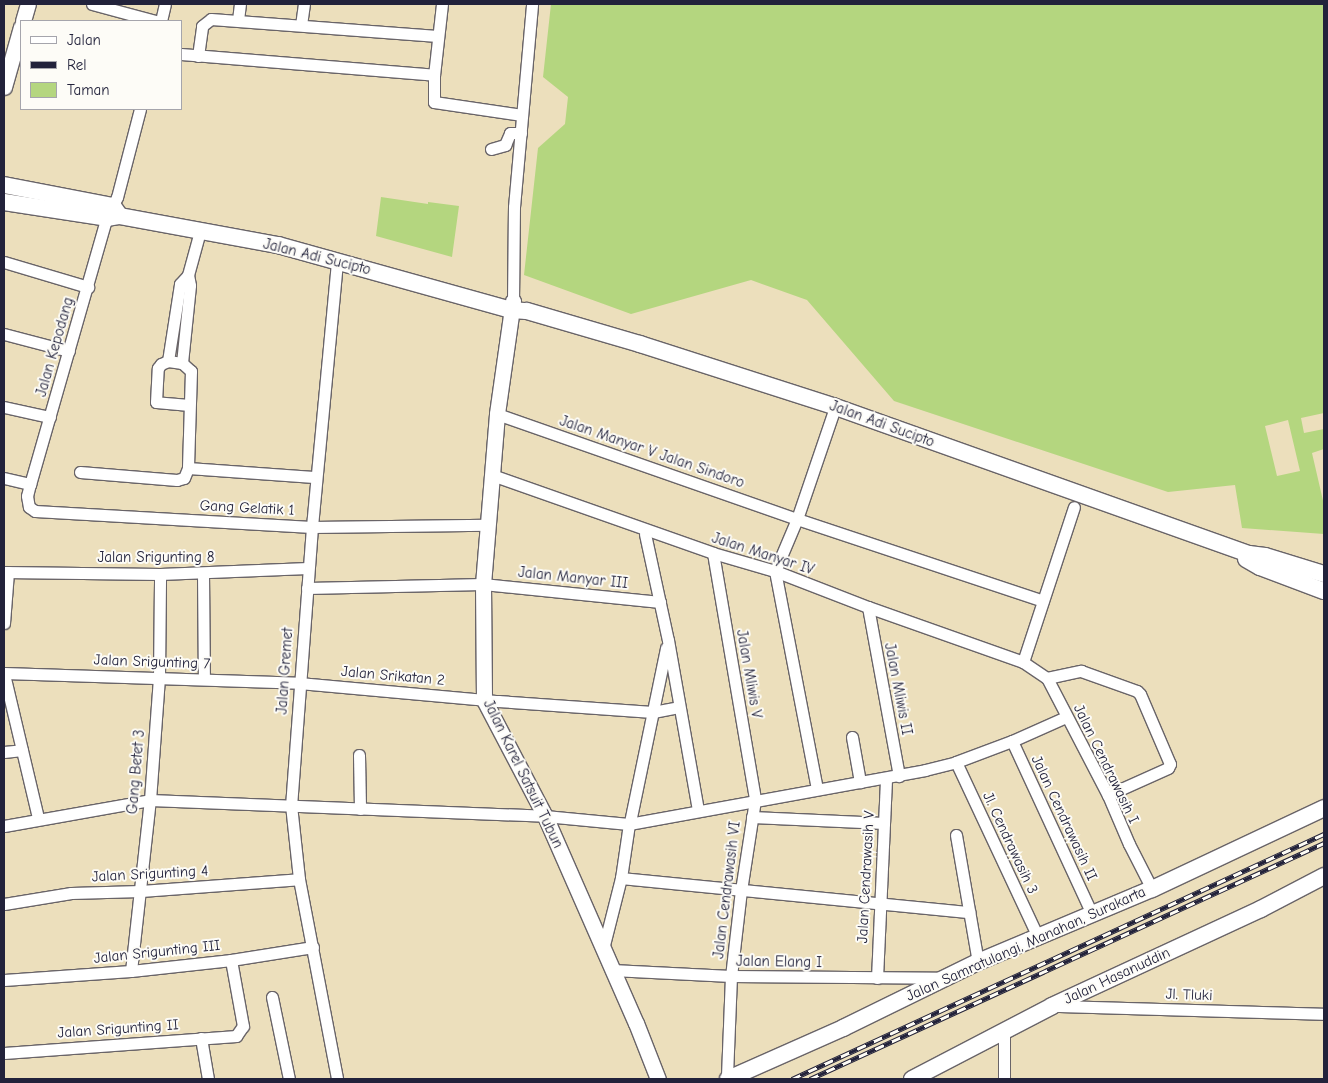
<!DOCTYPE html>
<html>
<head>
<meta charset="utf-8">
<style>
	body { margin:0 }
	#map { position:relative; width:1328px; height:1083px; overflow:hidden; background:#ecdfbc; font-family:"Comic Neue",sans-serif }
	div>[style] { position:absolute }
	.green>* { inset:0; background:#b4d67f }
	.roads { filter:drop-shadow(1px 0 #696468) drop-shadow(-1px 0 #696468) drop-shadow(0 1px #696468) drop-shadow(0 -1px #696468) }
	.minor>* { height:11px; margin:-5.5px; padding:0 5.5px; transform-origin:5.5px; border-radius:5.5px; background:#fff }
	.tertiary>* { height:15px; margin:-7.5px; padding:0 7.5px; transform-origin:7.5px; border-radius:7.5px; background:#fff }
	.secondary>* { height:16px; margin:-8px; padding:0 8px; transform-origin:8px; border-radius:8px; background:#fff }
	.rail>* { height:5px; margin-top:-2.5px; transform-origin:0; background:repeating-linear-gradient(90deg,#fdfcf7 0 9px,#22223b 0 18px); box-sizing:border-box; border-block:1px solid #22223b }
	span { translate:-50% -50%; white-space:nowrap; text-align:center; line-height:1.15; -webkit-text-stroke:4px #fdfcf7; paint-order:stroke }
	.street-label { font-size:15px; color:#22223b }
	.frame { position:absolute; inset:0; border:5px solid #22223b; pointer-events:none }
	.legend { position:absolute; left:20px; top:20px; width:162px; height:90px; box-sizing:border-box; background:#fdfcf7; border:1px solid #a5a5ac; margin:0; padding:6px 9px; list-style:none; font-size:15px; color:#22223b }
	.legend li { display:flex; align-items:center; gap:10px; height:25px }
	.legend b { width:25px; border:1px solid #a5a5ac }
</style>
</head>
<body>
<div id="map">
	<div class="green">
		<div style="clip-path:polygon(evenodd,551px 4px,1324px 4px,1324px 413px,1301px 418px,1304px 433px,1324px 429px,1324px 449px,1312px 453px,1324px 505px,1324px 534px,1242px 528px,1235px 485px,1168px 492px,894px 401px,807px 300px,751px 280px,631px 314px,524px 275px,538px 148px,565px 124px,568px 97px,543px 77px,551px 4px,1288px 420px,1300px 471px,1277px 476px,1265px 426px,1288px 420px)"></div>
		<div style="clip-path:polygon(381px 197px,428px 204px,428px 202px,459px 206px,452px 257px,376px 236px)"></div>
	</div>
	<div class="roads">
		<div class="minor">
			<div style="left:92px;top:4px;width:65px;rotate:15.1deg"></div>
			<div style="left:442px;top:4px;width:71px;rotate:96.4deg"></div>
			<div style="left:434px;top:75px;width:27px;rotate:90deg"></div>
			<div style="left:434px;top:102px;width:89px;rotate:8.4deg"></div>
			<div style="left:238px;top:20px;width:16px;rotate:-83deg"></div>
			<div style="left:161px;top:21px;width:17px;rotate:-77deg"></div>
			<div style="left:301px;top:25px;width:21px;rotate:-82deg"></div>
			<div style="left:181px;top:54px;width:254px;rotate:4.7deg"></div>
			<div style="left:198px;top:56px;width:30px;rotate:-82deg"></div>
			<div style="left:202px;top:26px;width:11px;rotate:-38deg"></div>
			<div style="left:211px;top:19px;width:227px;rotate:4.3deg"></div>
			<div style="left:140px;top:109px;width:91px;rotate:104.6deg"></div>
			<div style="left:117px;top:197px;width:29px;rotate:115deg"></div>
			<div style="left:105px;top:223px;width:272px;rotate:106deg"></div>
			<div style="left:30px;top:484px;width:12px;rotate:104deg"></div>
			<div style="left:27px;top:496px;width:11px;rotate:80deg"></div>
			<div style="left:29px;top:507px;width:7px;rotate:34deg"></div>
			<div style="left:35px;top:511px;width:277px;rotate:3.3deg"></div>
			<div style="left:312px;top:527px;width:176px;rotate:-0.7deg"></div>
			<div style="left:491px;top:149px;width:15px;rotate:-16deg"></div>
			<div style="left:505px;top:145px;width:13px;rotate:-67deg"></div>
			<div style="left:510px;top:133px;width:11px"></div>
			<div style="left:4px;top:262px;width:88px;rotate:16.6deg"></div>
			<div style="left:337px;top:262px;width:266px;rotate:95.4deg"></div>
			<div style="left:312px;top:527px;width:279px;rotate:94.3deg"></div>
			<div style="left:291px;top:805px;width:74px;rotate:83.8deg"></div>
			<div style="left:299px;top:879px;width:204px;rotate:79.2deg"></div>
			<div style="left:513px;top:301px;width:94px;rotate:-89.4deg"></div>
			<div style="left:514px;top:207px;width:204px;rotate:-84.9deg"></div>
			<div style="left:4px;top:334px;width:67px;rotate:14.7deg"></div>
			<div style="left:168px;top:361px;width:78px;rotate:-81.1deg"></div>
			<div style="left:180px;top:284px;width:12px;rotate:-48deg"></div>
			<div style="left:182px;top:363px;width:78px;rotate:-84.1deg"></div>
			<div style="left:190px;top:285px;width:10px;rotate:-101deg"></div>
			<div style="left:188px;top:275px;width:46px;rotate:-74.7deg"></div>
			<div style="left:189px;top:405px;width:33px;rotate:-175deg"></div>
			<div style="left:156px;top:402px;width:34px;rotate:-87deg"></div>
			<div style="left:158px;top:368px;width:5px;rotate:-53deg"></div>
			<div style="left:161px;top:364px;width:8px;rotate:-23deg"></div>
			<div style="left:168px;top:361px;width:14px;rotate:8deg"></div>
			<div style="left:182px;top:363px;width:12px;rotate:42deg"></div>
			<div style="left:191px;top:371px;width:97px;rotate:91.8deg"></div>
			<div style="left:188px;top:468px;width:126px;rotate:4.1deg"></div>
			<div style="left:4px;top:407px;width:47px;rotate:12.3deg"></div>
			<div style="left:497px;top:414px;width:318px;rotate:19.3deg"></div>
			<div style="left:797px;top:519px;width:259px;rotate:18.4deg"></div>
			<div style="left:80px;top:472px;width:97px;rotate:4.7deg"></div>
			<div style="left:177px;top:480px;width:7px;rotate:-16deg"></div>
			<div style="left:184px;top:478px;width:11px;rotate:-68deg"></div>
			<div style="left:492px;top:475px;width:234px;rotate:19.4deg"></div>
			<div style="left:713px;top:553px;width:65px;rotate:16.2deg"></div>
			<div style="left:775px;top:571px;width:100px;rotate:21.2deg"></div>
			<div style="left:868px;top:607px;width:164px;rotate:19.5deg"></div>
			<div style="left:1023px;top:662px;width:29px;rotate:34deg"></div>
			<div style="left:1047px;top:678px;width:132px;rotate:62.5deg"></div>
			<div style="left:1108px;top:795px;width:53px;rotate:66.8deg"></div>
			<div style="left:1129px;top:844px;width:51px;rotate:62.9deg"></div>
			<div style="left:4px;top:478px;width:27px;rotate:13deg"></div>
			<div style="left:645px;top:534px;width:108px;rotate:77.8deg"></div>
			<div style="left:668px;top:640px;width:173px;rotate:80deg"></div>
			<div style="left:713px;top:553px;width:251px;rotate:80.3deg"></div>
			<div style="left:755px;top:800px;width:91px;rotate:98.8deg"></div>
			<div style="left:741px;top:890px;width:87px;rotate:96.6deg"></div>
			<div style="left:731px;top:976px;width:98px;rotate:92.3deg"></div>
			<div style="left:4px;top:572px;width:156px;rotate:0.7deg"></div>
			<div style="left:160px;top:574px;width:148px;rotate:-2.3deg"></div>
			<div style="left:203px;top:573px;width:106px;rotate:89.5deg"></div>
			<div style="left:307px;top:588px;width:176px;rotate:-1.3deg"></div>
			<div style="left:483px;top:584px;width:178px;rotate:5.8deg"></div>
			<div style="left:868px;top:607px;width:172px;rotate:79.6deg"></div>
			<div style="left:4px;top:623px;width:51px;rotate:-85.5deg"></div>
			<div style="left:1023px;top:662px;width:163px;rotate:-71.8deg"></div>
			<div style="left:4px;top:673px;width:295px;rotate:1.9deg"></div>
			<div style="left:299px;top:683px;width:200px;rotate:5.2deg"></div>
			<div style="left:498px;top:701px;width:155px;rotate:4.1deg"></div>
			<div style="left:653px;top:712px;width:26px;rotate:-11deg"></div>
			<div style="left:4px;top:674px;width:148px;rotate:76.7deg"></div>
			<div style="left:1047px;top:678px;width:35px;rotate:-12deg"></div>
			<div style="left:1081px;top:671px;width:59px;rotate:19.7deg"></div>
			<div style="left:1137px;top:691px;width:4px;rotate:45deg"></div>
			<div style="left:1140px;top:694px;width:76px;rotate:66.8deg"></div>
			<div style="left:1170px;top:764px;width:4px;rotate:117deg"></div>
			<div style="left:1168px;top:768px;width:66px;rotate:155.8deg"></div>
			<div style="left:852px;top:737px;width:46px;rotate:79.9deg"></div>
			<div style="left:1012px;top:741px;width:184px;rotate:65.2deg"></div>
			<div style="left:4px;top:752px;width:18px;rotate:-6deg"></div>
			<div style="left:359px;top:755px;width:54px;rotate:88.9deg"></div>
			<div style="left:956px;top:762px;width:193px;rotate:64.9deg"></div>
			<div style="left:817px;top:789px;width:222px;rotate:-100.9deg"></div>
			<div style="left:775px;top:571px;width:56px;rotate:-67.1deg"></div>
			<div style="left:797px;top:519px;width:112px;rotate:-71.2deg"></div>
			<div style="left:752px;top:817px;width:132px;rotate:2.6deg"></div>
			<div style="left:630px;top:822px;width:178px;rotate:-78.3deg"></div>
			<div style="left:4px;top:826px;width:148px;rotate:-10.1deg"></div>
			<div style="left:150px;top:800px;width:395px;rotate:2.3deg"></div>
			<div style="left:545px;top:816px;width:84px;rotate:5.4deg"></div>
			<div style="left:629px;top:824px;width:301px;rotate:-10.3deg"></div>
			<div style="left:925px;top:770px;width:32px;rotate:-14deg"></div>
			<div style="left:956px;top:762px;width:60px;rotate:-20.6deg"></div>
			<div style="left:1012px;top:741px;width:59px;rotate:-24deg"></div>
			<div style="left:956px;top:835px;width:129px;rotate:80.2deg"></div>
			<div style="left:621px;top:878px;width:350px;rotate:5.6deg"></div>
			<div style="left:4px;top:904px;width:68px;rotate:-9.3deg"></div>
			<div style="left:71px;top:893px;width:70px;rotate:-1.6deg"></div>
			<div style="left:141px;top:891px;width:158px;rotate:-4.3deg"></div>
			<div style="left:603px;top:949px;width:73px;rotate:-75.8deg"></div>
			<div style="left:621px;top:878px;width:55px;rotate:-81.6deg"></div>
			<div style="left:612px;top:970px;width:119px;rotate:2.9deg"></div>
			<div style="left:731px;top:976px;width:211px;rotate:0.5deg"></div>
			<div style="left:131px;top:971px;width:172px;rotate:-83.7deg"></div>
			<div style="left:150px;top:800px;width:123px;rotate:-85.8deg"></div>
			<div style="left:159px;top:677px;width:103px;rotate:-89.4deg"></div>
			<div style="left:877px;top:978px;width:200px;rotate:-87.4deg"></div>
			<div style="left:4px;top:980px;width:127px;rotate:-4.1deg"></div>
			<div style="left:131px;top:971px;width:101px;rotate:-6.3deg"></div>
			<div style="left:231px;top:960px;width:83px;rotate:-9deg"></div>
			<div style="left:272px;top:997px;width:84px;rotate:78.3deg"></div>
			<div style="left:1056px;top:1006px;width:268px;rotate:1.7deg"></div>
			<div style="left:1004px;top:1032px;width:47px;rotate:90deg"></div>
			<div style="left:201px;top:1038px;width:42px;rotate:80.3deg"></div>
			<div style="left:4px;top:1053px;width:233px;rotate:-4.2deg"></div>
			<div style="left:236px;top:1036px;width:12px;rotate:-55deg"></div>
			<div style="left:243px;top:1026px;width:67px;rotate:-100.3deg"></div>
		</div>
		<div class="tertiary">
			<div style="left:23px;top:21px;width:18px;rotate:-74deg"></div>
			<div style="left:4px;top:87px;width:62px;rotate:-74.2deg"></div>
			<div style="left:513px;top:301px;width:114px;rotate:98.1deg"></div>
			<div style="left:497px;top:414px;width:171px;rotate:94.7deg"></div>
			<div style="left:483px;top:584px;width:116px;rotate:89.5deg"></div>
			<div style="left:484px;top:700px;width:131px;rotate:62.3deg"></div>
			<div style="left:545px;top:816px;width:226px;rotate:66.3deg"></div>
			<div style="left:636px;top:1023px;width:60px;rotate:68.6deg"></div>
		</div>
		<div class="secondary">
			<div style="left:4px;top:185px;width:111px;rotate:10.9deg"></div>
			<div style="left:113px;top:206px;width:12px;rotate:55deg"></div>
			<div style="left:4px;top:202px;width:104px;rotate:8.8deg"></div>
			<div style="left:107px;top:218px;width:13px;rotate:-9deg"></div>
			<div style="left:120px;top:216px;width:161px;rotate:10.4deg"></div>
			<div style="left:278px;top:245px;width:242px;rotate:15.6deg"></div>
			<div style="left:511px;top:310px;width:16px;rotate:4deg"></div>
			<div style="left:527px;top:311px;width:118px;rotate:16.3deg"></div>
			<div style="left:640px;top:344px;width:203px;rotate:17.8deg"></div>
			<div style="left:833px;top:406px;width:442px;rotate:19.6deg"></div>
			<div style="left:1249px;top:554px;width:16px;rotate:7deg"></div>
			<div style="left:1265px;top:556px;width:62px;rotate:17deg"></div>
			<div style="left:1246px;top:559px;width:16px;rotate:30deg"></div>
			<div style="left:1260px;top:567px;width:68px;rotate:20.6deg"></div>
			<div style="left:728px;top:1079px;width:126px;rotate:-23.9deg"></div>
			<div style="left:843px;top:1028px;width:150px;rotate:-26.1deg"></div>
			<div style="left:978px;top:962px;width:189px;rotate:-22.8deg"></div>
			<div style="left:1152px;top:889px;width:190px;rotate:-25.2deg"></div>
			<div style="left:912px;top:1079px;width:158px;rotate:-27.5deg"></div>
			<div style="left:1052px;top:1006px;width:230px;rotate:-24.9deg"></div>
			<div style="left:1261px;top:909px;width:71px;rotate:-27.6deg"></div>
		</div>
	</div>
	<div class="rail">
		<div style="left:792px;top:1079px;width:586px;rotate:-24.73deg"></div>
		<div style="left:810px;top:1079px;width:566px;rotate:-24.66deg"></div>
	</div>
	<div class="street-label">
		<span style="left:317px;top:257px;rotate:14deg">Jalan Adi Sucipto</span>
		<span style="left:55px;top:347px;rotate:-74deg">Jalan Kepodang</span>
		<span style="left:882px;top:424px;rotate:20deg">Jalan Adi Sucipto</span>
		<span style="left:652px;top:452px;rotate:19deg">Jalan Manyar V Jalan Sindoro</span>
		<span style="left:247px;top:508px;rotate:3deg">Gang Gelatik 1</span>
		<span style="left:763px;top:554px;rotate:18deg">Jalan Manyar IV</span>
		<span style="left:156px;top:558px">Jalan Srigunting 8</span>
		<span style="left:573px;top:578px;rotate:6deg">Jalan Manyar III</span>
		<span style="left:152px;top:662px;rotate:2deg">Jalan Srigunting 7</span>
		<span style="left:285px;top:671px;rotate:-86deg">Jalan Gremet</span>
		<span style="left:749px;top:674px;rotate:80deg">Jalan Mliwis V</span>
		<span style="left:393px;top:676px;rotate:5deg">Jalan Srikatan 2</span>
		<span style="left:898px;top:689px;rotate:79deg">Jalan Mliwis II</span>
		<span style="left:1106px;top:764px;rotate:64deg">Jalan Cendrawasih I</span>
		<span style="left:136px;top:772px;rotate:-85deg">Gang Betet 3</span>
		<span style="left:523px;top:774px;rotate:64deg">Jalan Karel Satsuit Tubun</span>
		<span style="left:1064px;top:818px;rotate:65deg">Jalan Cendrawasih II</span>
		<span style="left:1010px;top:843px;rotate:65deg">Jl. Cendrawasih 3</span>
		<span style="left:150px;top:874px;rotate:-3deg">Jalan Srigunting 4</span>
		<span style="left:866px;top:877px;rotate:-87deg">Jalan Cendrawasih V</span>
		<span style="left:727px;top:890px;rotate:-83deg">Jalan Cendrawasih VI</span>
		<span style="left:1026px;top:944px;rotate:-24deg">Jalan Samratulangi, Manahan, Surakarta</span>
		<span style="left:157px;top:952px;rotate:-6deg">Jalan Srigunting III</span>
		<span style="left:779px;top:962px;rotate:1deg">Jalan Elang I</span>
		<span style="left:1117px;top:976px;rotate:-25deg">Jalan Hasanuddin</span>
		<span style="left:1189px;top:995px;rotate:2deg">Jl. Tluki</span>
		<span style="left:118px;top:1029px;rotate:-4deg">Jalan Srigunting II</span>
	</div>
	<div class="frame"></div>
	<ul class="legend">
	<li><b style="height:6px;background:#fff"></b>Jalan</li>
	<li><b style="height:6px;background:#22223b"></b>Rel</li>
	<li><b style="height:14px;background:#b4d67f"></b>Taman</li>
	</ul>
</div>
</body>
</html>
